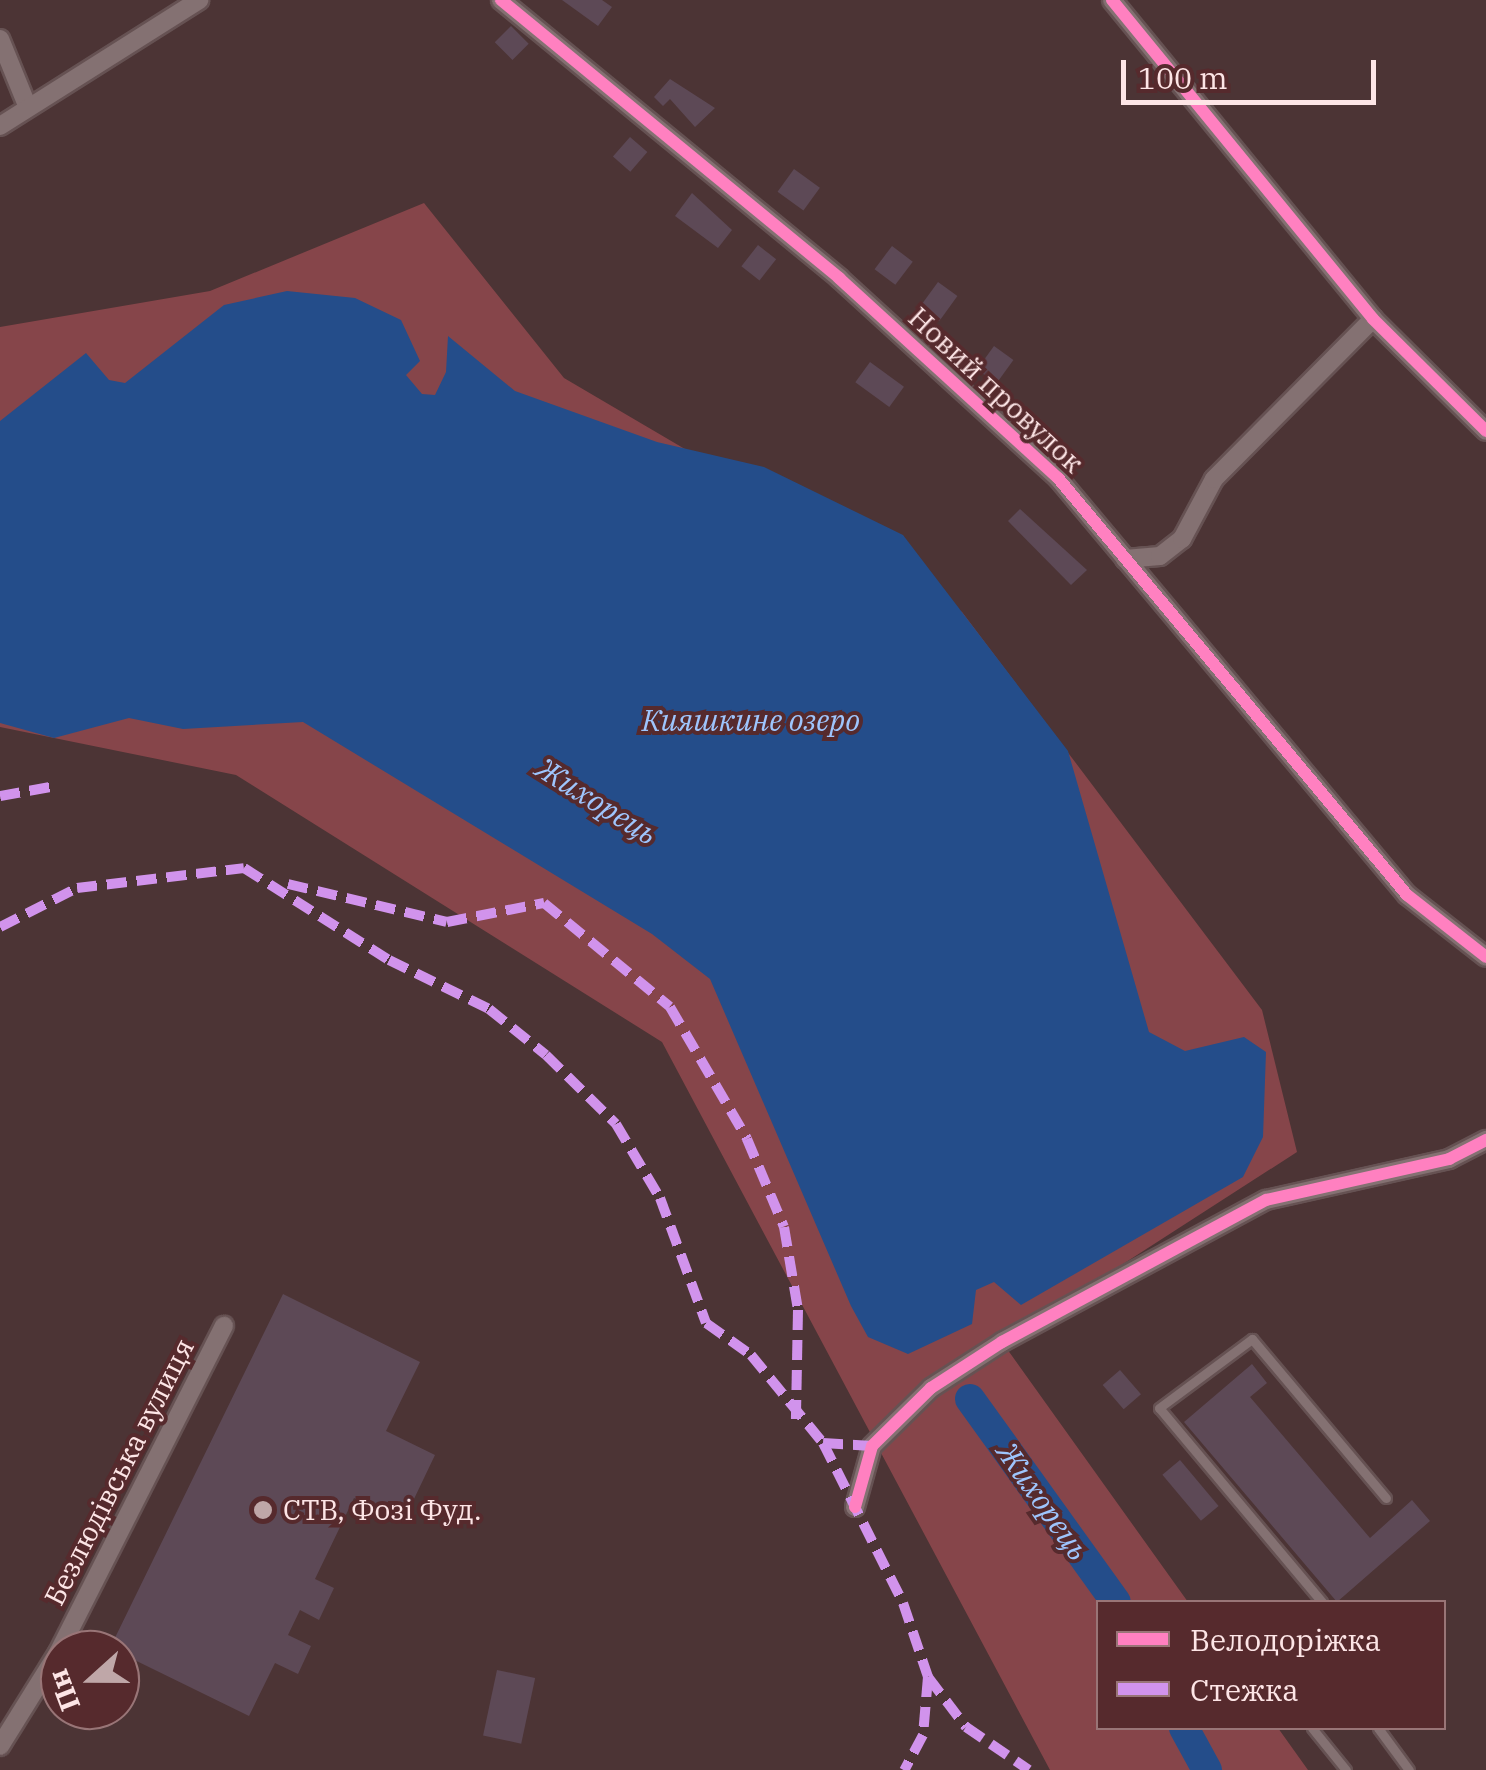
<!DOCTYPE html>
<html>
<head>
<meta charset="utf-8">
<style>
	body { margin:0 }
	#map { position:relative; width:1486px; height:1770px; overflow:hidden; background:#4c3435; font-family:"IBM Plex Serif",serif }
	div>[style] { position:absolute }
	.green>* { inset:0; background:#86454a }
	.water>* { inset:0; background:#244d8a }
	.river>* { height:30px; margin:-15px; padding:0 15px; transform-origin:15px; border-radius:15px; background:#244d8a }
	.building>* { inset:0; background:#5d4956; transform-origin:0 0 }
	.roads { filter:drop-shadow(2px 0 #665253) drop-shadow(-2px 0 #665253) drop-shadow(0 2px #665253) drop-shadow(0 -2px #665253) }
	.lane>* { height:9px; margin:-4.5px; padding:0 4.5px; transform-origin:4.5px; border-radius:4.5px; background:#847172 }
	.street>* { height:18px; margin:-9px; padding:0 9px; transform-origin:9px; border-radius:9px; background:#847172 }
	.quiet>* { height:10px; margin-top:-5px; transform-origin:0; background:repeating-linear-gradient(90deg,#d193ec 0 20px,transparent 0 30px) }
	.cycleway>* { height:12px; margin:-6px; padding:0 6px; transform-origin:6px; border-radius:6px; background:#ff80c0 }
	.dots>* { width:28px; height:28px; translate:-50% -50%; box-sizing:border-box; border:5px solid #562a2d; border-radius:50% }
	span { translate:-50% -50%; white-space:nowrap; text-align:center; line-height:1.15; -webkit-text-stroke:8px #562a2d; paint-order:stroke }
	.street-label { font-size:28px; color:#fde5e6 }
	.poi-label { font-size:28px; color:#fde5e6 }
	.left { translate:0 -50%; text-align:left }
	.water-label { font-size:30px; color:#9ec5fd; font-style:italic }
	.legend { position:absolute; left:1096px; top:1600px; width:350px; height:130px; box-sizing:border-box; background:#562a2d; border:2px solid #997577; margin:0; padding:12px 18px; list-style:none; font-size:30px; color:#fde5e6 }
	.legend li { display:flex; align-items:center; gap:20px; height:50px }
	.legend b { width:50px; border:2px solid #997577 }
	.north { position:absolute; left:40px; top:1630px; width:100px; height:100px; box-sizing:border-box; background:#562a2d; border:2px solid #997577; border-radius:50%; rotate:249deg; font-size:28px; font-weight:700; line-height:40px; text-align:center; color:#fde5e6 }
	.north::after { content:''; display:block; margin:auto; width:35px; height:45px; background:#bfa7a8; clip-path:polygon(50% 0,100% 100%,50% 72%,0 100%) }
	.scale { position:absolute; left:1121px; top:60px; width:255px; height:45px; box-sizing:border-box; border:5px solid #fde5e6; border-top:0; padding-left:12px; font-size:30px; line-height:35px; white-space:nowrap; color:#fde5e6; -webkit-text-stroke:8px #562a2d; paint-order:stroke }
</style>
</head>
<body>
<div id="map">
	<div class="green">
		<div style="clip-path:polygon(424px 203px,564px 378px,962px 612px,1262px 1010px,1297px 1152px,1002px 1342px,1188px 1602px,1098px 1602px,1098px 1728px,1278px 1728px,1308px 1770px,1050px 1770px,662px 1042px,236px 775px,0 727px,0 327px,210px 291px)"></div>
	</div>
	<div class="water">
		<div style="clip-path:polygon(287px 291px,355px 298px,401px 320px,420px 361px,406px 375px,422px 394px,435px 395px,446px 372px,448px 336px,515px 391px,657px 442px,764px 467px,903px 535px,1068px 751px,1149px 1032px,1185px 1051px,1244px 1037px,1266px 1052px,1263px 1137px,1243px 1177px,1021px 1305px,994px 1282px,976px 1290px,972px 1324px,908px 1354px,868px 1337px,851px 1306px,710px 979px,652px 934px,303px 722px,183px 729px,129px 718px,54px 738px,0 723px,0 421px,86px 353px,109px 380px,125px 383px,224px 305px)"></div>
	</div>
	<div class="river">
		<div style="left:970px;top:1399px;width:250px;rotate:54.3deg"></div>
		<div style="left:1184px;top:1728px;width:48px;rotate:61.3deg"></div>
	</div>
	<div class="building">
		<div style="clip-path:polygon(562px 0,602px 0,612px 7px,598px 26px)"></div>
		<div style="left:511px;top:26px;width:25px;height:23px;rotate:45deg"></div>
		<div style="clip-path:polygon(670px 79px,715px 108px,695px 127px,670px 99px,663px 106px,654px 97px)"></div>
		<div style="left:630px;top:137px;width:23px;height:26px;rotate:41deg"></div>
		<div style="left:794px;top:169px;width:32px;height:28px;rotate:36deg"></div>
		<div style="clip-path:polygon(692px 193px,732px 230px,718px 248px,675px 216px)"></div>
		<div style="left:758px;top:245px;width:23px;height:27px;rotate:38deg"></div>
		<div style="left:892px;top:246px;width:26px;height:29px;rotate:37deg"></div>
		<div style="left:938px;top:282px;width:24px;height:31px;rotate:36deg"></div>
		<div style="left:994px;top:346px;width:24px;height:29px;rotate:36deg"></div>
		<div style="left:870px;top:362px;width:42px;height:25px;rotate:36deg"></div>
		<div style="clip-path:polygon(1020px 509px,1087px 570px,1071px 585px,1008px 521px)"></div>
		<div style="clip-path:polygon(283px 1294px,420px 1362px,386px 1431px,435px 1455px,403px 1522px,354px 1498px,315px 1579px,334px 1588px,319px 1620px,300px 1610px,288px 1635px,311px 1646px,298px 1674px,275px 1663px,249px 1716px,110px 1648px)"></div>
		<div style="clip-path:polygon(1252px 1364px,1267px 1383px,1250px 1397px,1370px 1538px,1412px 1500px,1430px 1521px,1337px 1602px,1184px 1422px)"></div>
		<div style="left:1120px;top:1370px;width:32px;height:23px;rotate:49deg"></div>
		<div style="left:1180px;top:1460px;width:60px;height:23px;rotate:50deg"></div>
		<div style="left:497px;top:1670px;width:39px;height:67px;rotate:12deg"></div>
	</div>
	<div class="roads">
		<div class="lane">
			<div style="left:1322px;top:1602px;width:253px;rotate:-130deg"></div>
			<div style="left:1159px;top:1408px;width:116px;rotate:-36.6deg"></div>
			<div style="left:1252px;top:1339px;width:208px;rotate:49.9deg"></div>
			<div style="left:1312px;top:1728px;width:54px;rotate:51deg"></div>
			<div style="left:1378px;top:1728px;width:52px;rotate:53.6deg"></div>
		</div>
		<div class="street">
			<div style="left:501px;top:0;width:438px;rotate:39.4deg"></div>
			<div style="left:839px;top:278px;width:297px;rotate:42.4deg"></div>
			<div style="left:1058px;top:478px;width:544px;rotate:50.07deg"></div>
			<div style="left:1407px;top:895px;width:100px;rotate:38.1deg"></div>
			<div style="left:1112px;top:0;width:412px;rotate:50.7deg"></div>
			<div style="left:1373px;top:319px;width:159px;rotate:44.7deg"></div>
			<div style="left:0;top:39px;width:71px;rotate:67.8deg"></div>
			<div style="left:0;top:126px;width:236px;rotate:-32.3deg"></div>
			<div style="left:1125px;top:559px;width:35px;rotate:-5deg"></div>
			<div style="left:1160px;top:556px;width:28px;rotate:-38deg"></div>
			<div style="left:1182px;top:539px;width:68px;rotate:-61.9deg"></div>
			<div style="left:1214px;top:479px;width:226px;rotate:-45.2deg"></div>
			<div style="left:855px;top:1507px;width:63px;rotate:-74.4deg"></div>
			<div style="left:872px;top:1446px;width:83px;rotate:-44.5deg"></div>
			<div style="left:931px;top:1388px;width:85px;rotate:-32.9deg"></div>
			<div style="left:1002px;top:1342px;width:300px;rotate:-28.3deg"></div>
			<div style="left:1266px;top:1200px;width:188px;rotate:-12.6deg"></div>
			<div style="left:1449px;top:1159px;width:42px;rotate:-27.2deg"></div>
			<div style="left:0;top:1746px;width:110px;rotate:-58.1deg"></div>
			<div style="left:58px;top:1653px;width:367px;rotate:-63.1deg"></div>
		</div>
	</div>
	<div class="quiet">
		<div style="left:0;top:796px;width:51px;rotate:-10.2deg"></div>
		<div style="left:288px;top:884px;width:163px;rotate:13.4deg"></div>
		<div style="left:447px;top:922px;width:99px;rotate:-11.1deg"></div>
		<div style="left:544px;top:903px;width:163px;rotate:39.5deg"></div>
		<div style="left:670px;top:1007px;width:153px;rotate:59.7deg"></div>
		<div style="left:747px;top:1139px;width:95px;rotate:67.2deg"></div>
		<div style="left:784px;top:1227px;width:84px;rotate:80.4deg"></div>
		<div style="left:798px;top:1310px;width:109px;rotate:91.1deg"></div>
		<div style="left:0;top:927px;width:86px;rotate:-26.9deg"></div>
		<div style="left:77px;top:888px;width:168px;rotate:-6.8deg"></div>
		<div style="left:244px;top:868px;width:172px;rotate:32.4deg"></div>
		<div style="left:389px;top:960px;width:111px;rotate:26.1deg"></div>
		<div style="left:489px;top:1009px;width:73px;rotate:38.9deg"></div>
		<div style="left:546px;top:1055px;width:98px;rotate:44.6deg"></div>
		<div style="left:616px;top:1124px;width:86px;rotate:59.3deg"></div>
		<div style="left:660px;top:1198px;width:133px;rotate:69.8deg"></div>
		<div style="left:706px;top:1323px;width:55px;rotate:35.4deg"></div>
		<div style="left:751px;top:1355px;width:114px;rotate:50.7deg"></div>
		<div style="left:823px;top:1443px;width:179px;rotate:63.4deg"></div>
		<div style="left:903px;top:1603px;width:78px;rotate:71.3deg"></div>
		<div style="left:928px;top:1677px;width:58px;rotate:94.9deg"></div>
		<div style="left:923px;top:1735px;width:40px;rotate:118deg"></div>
		<div style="left:823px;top:1443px;width:49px;rotate:3.5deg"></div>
		<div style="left:928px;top:1677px;width:63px;rotate:52.8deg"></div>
		<div style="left:966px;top:1727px;width:76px;rotate:34.3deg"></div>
	</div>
	<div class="cycleway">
		<div style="left:501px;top:0;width:438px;rotate:39.4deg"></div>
		<div style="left:839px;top:278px;width:297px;rotate:42.4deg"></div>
		<div style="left:1058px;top:478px;width:544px;rotate:50.07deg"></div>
		<div style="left:1407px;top:895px;width:100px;rotate:38.1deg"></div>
		<div style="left:1112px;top:0;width:412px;rotate:50.7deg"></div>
		<div style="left:1373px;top:319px;width:159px;rotate:44.7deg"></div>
		<div style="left:855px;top:1507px;width:63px;rotate:-74.4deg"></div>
		<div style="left:872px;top:1446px;width:83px;rotate:-44.5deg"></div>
		<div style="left:931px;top:1388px;width:85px;rotate:-32.9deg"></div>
		<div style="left:1002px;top:1342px;width:300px;rotate:-28.3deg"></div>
		<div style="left:1266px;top:1200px;width:188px;rotate:-12.6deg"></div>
		<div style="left:1449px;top:1159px;width:42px;rotate:-27.2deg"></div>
	</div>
	<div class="dots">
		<div style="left:263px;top:1510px;background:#bfa7a8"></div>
	</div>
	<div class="street-label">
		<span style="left:996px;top:390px;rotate:43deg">Новий провулок</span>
		<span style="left:119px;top:1472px;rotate:-63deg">Безлюдівська вулиця</span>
	</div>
	<div class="poi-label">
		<span class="left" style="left:283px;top:1510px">СТВ, Фозі Фуд.</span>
	</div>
	<div class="water-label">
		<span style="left:751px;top:720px">Кияшкине озеро</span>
		<span style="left:597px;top:801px;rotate:32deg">Жихорець</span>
		<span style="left:1043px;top:1501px;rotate:55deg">Жихорець</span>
	</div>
	<ul class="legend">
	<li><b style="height:12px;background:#ff80c0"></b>Велодоріжка</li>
	<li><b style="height:12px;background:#d193ec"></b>Стежка</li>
	</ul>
	<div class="north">Пн</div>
	<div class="scale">100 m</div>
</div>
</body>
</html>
